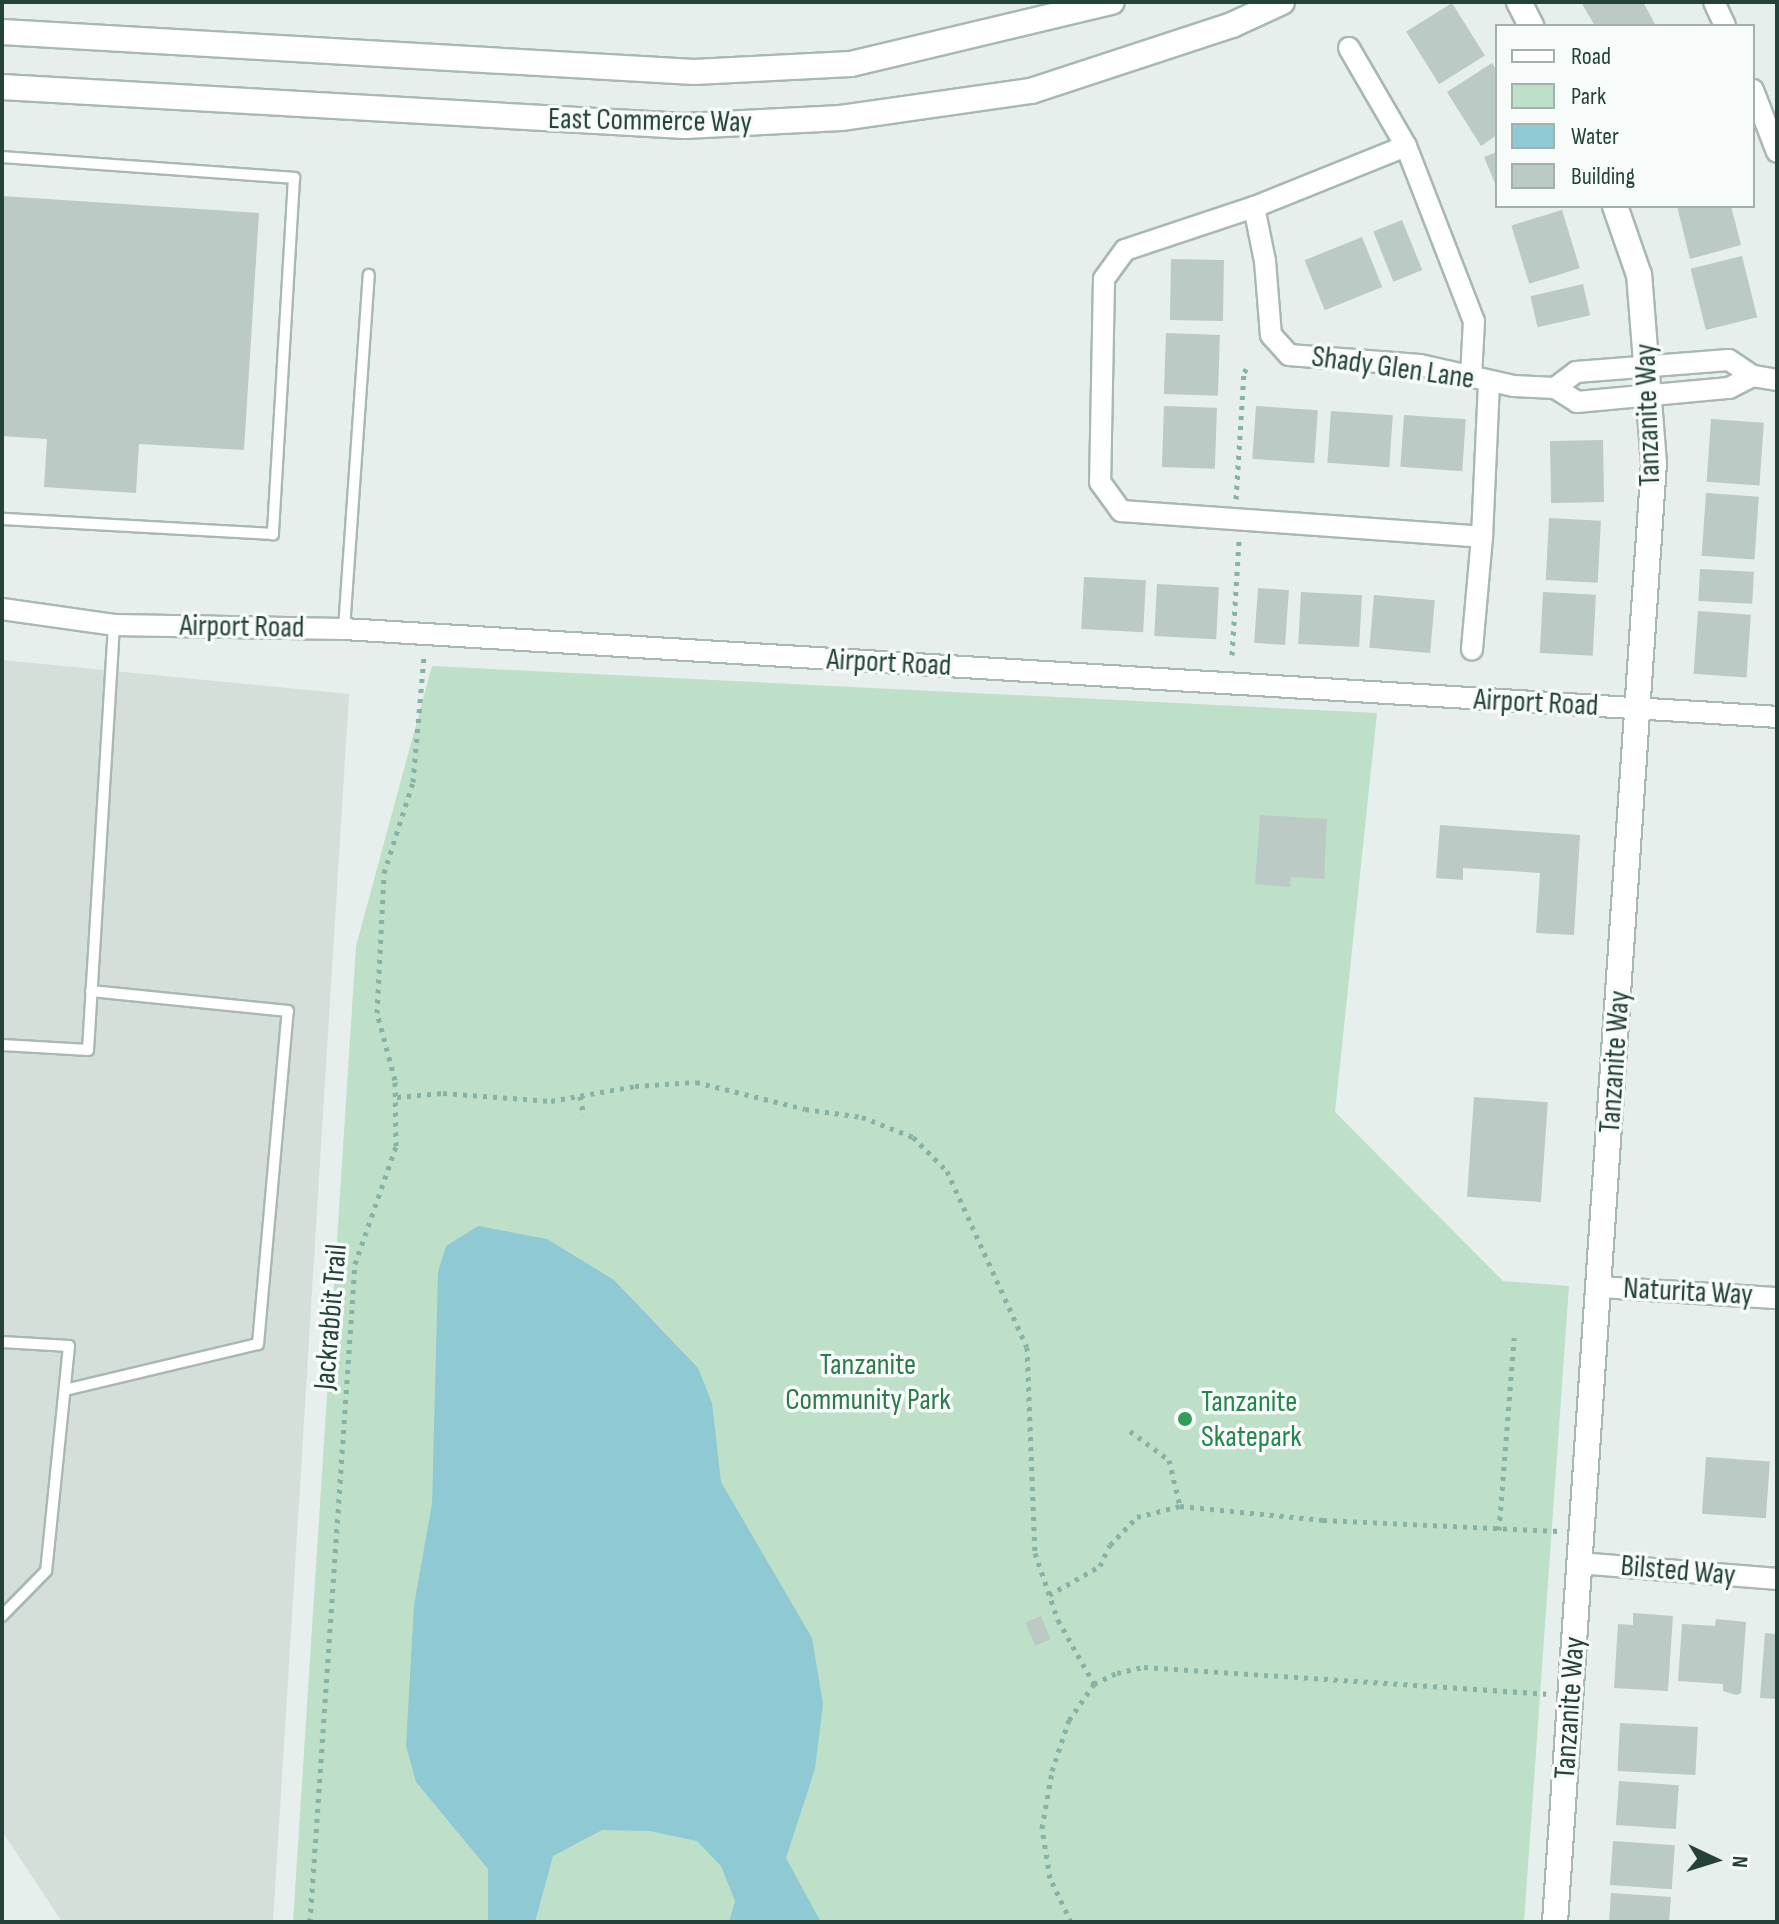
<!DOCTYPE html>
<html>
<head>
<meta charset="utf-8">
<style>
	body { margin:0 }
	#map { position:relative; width:1779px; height:1924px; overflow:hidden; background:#e6efeb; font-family:"Sofia Sans Condensed",sans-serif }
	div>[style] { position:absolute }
	.built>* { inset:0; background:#d4dfda }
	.green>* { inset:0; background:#bfe0c8 }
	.water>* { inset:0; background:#8ec9d4 }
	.building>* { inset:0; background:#bbcac4; transform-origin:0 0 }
	.path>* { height:5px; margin-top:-2.5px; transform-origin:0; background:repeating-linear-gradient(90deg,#86b3a5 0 4px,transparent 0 10px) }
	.roads { filter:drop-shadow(2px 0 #a8b8b2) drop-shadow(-2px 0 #a8b8b2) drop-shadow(0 2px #a8b8b2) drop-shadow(0 -2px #a8b8b2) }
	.lane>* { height:10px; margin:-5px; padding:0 5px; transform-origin:5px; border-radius:5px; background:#fff }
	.street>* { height:20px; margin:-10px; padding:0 10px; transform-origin:10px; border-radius:10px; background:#fff }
	.secondary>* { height:24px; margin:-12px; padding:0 12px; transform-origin:12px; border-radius:12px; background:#fff }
	.dots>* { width:22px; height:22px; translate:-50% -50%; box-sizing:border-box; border:4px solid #f7fbf9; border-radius:50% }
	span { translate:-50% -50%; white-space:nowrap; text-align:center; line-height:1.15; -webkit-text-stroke:7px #f7fbf9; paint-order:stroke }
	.street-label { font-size:30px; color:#24423a }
	.park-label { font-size:30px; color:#2d7a4b }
	.leisure-label { font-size:30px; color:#27864d }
	.left { translate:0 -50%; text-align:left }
	.frame { position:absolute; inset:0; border:4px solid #24423a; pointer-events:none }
	.legend { position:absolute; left:1495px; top:24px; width:260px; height:184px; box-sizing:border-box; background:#f7fbf9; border:2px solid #a3b1ad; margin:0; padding:10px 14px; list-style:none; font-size:24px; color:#24423a }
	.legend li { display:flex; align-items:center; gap:16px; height:40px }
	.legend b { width:40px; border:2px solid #a3b1ad }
	.north { position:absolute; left:1675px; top:1820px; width:80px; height:80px; -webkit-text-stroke:6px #f7fbf9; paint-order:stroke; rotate:94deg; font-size:22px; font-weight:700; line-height:32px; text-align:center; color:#24423a }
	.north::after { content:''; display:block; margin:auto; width:28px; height:36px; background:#24423a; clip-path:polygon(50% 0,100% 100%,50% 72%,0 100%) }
</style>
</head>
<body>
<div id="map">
	<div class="built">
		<div style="clip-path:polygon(2px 660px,349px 694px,273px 1922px,62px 1922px,2px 1831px)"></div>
	</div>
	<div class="green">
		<div style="clip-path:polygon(432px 666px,1377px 713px,1335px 1112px,1503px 1281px,1569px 1286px,1524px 1922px,293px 1922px,356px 946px)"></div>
	</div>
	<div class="water">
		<div style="clip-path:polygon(478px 1226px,547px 1239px,614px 1280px,698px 1368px,712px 1403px,721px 1482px,812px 1638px,823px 1704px,815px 1769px,786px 1858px,821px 1922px,729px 1922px,735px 1901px,721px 1866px,697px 1841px,650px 1831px,602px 1830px,553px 1856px,535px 1922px,488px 1922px,488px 1869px,416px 1782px,406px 1746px,414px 1605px,432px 1504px,438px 1272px,446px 1246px)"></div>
	</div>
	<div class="building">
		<div style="clip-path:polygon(1581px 2px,1643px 2px,1655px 24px,1595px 26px)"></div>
		<div style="left:1452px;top:3px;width:62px;height:54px;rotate:58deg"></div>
		<div style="clip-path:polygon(1492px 63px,1497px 71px,1497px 135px,1481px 146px,1447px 92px)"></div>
		<div style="clip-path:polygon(1497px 152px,1497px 188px,1484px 157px)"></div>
		<div style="clip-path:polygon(2px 196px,259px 213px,244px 450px,139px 444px,136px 493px,44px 487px,47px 439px,2px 436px)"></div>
		<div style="clip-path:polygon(1677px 206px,1731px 206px,1741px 245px,1690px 259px)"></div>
		<div style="left:1562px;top:210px;width:61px;height:53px;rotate:73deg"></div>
		<div style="left:1402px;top:220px;width:54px;height:31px;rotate:68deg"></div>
		<div style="left:1362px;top:237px;width:54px;height:62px;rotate:68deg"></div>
		<div style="left:1742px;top:256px;width:63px;height:53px;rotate:76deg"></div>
		<div style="left:1171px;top:259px;width:53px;height:61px;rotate:1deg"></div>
		<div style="left:1583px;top:284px;width:32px;height:54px;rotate:77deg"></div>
		<div style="left:1166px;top:333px;width:54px;height:61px;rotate:2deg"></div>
		<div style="left:1164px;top:406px;width:53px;height:61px;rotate:2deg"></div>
		<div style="left:1256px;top:406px;width:62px;height:53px;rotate:4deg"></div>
		<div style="left:1331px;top:411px;width:62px;height:52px;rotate:4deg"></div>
		<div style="left:1404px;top:415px;width:62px;height:52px;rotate:4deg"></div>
		<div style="left:1711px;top:419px;width:53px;height:63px;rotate:4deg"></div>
		<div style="left:1603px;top:440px;width:62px;height:53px;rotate:89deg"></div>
		<div style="left:1706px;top:493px;width:53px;height:63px;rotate:4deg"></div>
		<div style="left:1549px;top:518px;width:52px;height:62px;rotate:3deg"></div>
		<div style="left:1700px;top:569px;width:54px;height:32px;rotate:3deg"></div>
		<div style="left:1084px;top:577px;width:62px;height:52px;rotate:3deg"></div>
		<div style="left:1157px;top:584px;width:62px;height:52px;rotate:3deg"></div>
		<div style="left:1258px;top:588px;width:31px;height:55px;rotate:4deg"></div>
		<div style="left:1301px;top:592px;width:61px;height:52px;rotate:3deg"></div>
		<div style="left:1543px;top:592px;width:53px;height:61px;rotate:3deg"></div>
		<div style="left:1374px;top:595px;width:61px;height:53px;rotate:5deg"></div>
		<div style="left:1698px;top:611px;width:53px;height:63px;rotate:4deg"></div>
		<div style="clip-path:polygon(1260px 815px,1327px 819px,1324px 879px,1291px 877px,1290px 887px,1255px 884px)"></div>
		<div style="clip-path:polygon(1440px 825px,1580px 835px,1574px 935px,1536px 933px,1540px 873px,1463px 868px,1463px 880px,1436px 878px)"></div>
		<div style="left:1474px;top:1097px;width:74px;height:100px;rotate:4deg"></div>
		<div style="left:1706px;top:1457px;width:64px;height:57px;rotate:4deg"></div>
		<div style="clip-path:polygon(1633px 1613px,1673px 1616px,1668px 1691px,1614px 1688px,1618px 1624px,1633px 1625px)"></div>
		<div style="left:1041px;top:1616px;width:25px;height:17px;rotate:67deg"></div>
		<div style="clip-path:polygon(1716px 1619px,1746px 1622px,1741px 1693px,1736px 1695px,1723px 1691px,1723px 1684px,1678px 1681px,1682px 1624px,1715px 1626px)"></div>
		<div style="clip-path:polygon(1765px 1633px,1777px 1634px,1777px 1699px,1760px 1698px)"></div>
		<div style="left:1620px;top:1723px;width:78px;height:48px;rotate:3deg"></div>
		<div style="left:1619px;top:1781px;width:60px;height:44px;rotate:4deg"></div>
		<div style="left:1613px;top:1841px;width:62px;height:44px;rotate:4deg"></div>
		<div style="clip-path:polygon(1611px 1893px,1671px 1897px,1669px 1922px,1609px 1922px)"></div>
	</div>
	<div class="path">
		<div style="left:1236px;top:499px;width:127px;rotate:-86.4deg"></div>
		<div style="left:1244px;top:372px;width:9px;rotate:-49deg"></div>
		<div style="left:1232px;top:655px;width:114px;rotate:-86.5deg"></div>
		<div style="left:580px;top:1096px;width:20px;rotate:79deg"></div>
		<div style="left:397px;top:1097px;width:46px;rotate:-5deg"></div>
		<div style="left:443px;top:1093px;width:108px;rotate:4.2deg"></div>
		<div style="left:551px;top:1101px;width:85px;rotate:-10.1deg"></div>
		<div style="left:635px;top:1086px;width:61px;rotate:-3.8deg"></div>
		<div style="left:696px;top:1082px;width:112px;rotate:13.9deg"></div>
		<div style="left:805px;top:1109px;width:58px;rotate:8deg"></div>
		<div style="left:862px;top:1117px;width:55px;rotate:21.4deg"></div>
		<div style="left:913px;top:1137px;width:48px;rotate:45deg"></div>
		<div style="left:947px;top:1171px;width:193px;rotate:65.6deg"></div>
		<div style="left:1027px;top:1347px;width:206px;rotate:87.8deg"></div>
		<div style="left:1035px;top:1553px;width:71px;rotate:71.1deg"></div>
		<div style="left:1058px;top:1620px;width:73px;rotate:60.6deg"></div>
		<div style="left:1130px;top:1431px;width:49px;rotate:36.6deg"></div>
		<div style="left:1169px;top:1460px;width:47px;rotate:76.6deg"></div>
		<div style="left:1499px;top:1530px;width:193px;rotate:-85.5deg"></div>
		<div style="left:1049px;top:1595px;width:59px;rotate:-29.6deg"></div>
		<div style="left:1100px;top:1566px;width:23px;rotate:-65deg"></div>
		<div style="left:1110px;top:1545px;width:39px;rotate:-46deg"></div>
		<div style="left:1137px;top:1517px;width:44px;rotate:-14.3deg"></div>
		<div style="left:1180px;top:1506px;width:144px;rotate:5.6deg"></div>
		<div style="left:1323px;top:1520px;width:236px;rotate:2.7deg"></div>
		<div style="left:310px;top:1922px;width:660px;rotate:-86.09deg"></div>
		<div style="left:355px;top:1264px;width:125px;rotate:-70.8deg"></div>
		<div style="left:396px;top:1146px;width:66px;rotate:-90.9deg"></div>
		<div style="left:395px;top:1080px;width:69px;rotate:-105deg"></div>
		<div style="left:377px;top:1013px;width:140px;rotate:-87.1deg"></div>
		<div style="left:384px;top:873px;width:96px;rotate:-72.3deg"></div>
		<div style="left:413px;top:782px;width:126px;rotate:-85deg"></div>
		<div style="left:1071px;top:1922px;width:49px;rotate:-115.5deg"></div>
		<div style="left:1050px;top:1878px;width:51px;rotate:-99.1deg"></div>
		<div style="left:1042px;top:1828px;width:58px;rotate:-80deg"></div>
		<div style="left:1052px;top:1771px;width:54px;rotate:-71.6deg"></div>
		<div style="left:1069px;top:1720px;width:44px;rotate:-55.2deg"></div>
		<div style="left:1094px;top:1684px;width:25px;rotate:-26deg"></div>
		<div style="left:1117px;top:1673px;width:28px;rotate:-13deg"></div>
		<div style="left:1144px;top:1667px;width:403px;rotate:3.8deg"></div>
	</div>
	<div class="roads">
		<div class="lane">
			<div style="left:2px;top:157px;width:293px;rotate:4.1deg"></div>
			<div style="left:294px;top:178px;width:357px;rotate:93.4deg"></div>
			<div style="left:273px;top:534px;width:271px;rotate:-176.8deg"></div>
			<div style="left:344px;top:629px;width:355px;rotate:-86deg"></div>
			<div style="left:2px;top:1045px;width:86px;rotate:3.3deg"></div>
			<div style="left:88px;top:1050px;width:426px;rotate:-86.5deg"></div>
			<div style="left:2px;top:1342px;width:67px;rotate:3.4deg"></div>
			<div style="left:69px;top:1346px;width:226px;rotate:95.8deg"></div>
			<div style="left:46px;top:1571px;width:63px;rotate:134.4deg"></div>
			<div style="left:65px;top:1390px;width:198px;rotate:-13.4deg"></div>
			<div style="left:258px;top:1344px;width:334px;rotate:-84.9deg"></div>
			<div style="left:288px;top:1011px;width:198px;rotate:-174.2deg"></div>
		</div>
		<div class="street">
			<div style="left:1714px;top:2px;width:26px;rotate:65deg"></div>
			<div style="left:1349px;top:48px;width:113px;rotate:59.8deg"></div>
			<div style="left:1406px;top:146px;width:164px;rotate:158.1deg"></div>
			<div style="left:1254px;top:207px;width:136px;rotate:161.6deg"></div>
			<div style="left:1125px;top:250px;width:36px;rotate:126deg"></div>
			<div style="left:1104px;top:279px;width:203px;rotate:91.1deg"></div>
			<div style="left:1100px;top:482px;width:36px;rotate:54deg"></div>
			<div style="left:1121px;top:511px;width:362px;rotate:4.1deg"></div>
			<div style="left:1482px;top:537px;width:113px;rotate:95.1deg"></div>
			<div style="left:1753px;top:90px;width:66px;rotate:68.8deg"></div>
			<div style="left:1406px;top:146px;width:188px;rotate:68.8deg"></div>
			<div style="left:1474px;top:321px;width:55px;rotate:93.1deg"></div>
			<div style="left:1254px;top:207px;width:55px;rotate:78.5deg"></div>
			<div style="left:1265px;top:261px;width:74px;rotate:85.4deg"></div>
			<div style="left:1271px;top:335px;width:27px;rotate:48deg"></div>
			<div style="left:1289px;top:355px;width:131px;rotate:4.4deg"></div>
			<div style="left:1420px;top:365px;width:96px;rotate:12.6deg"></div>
			<div style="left:1514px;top:386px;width:41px;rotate:2.8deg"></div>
			<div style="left:1555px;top:388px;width:26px;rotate:32deg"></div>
			<div style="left:1577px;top:402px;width:153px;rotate:-5.3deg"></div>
			<div style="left:1729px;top:388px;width:27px;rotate:-27deg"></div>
			<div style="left:1555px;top:388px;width:26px;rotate:-37deg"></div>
			<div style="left:1576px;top:372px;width:153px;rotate:-4.5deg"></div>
			<div style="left:1729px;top:360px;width:29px;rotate:34deg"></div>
			<div style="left:1753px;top:376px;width:24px;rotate:9deg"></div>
			<div style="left:1482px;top:537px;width:156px;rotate:-87.4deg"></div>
			<div style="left:2px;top:609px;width:113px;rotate:8.1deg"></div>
			<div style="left:114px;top:625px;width:230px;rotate:1deg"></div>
			<div style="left:344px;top:629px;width:1436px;rotate:3.51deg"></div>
			<div style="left:1600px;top:1287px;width:177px;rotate:3.6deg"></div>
			<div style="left:1579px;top:1563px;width:199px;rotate:4.6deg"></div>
		</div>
		<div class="secondary">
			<div style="left:1519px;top:2px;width:27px;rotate:63deg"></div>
			<div style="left:2px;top:32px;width:693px;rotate:3.31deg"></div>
			<div style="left:694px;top:72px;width:157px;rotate:-2.9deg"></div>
			<div style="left:851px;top:64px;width:268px;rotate:-13.4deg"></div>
			<div style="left:2px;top:87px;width:684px;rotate:3.27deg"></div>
			<div style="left:685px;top:126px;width:156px;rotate:-2.9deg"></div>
			<div style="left:841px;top:118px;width:192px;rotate:-8.1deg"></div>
			<div style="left:1031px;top:91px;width:212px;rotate:-18.2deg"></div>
			<div style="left:1232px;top:25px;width:55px;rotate:-24.7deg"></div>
			<div style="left:1555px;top:1922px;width:1461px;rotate:-86.12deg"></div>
			<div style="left:1654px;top:464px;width:190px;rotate:-94.5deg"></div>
			<div style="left:1639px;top:275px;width:73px;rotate:-109.2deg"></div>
		</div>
	</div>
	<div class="dots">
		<div style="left:1185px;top:1419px;background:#2e9e5b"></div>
	</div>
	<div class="street-label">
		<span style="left:650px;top:121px;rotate:1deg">East Commerce Way</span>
		<span style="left:1393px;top:368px;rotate:8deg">Shady Glen Lane</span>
		<span style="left:1648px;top:415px;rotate:-92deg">Tanzanite Way</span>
		<span style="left:242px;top:627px;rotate:1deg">Airport Road</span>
		<span style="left:889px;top:663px;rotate:3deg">Airport Road</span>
		<span style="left:1536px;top:703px;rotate:3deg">Airport Road</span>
		<span style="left:1615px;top:1062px;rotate:-86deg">Tanzanite Way</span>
		<span style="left:1688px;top:1292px;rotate:3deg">Naturita Way</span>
		<span style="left:331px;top:1317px;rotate:-85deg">Jackrabbit Trail</span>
		<span style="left:1678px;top:1571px;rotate:5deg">Bilsted Way</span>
		<span style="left:1570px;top:1708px;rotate:-86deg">Tanzanite Way</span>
	</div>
	<div class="park-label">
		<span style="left:868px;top:1382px">Tanzanite<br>Community Park</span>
	</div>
	<div class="leisure-label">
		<span class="left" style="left:1201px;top:1419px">Tanzanite<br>Skatepark</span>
	</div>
	<div class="frame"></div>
	<ul class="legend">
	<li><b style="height:10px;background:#fff"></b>Road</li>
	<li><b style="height:22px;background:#bfe0c8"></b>Park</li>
	<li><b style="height:22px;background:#8ec9d4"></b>Water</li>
	<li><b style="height:22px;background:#bbcac4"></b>Building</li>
	</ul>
	<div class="north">N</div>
</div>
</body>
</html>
